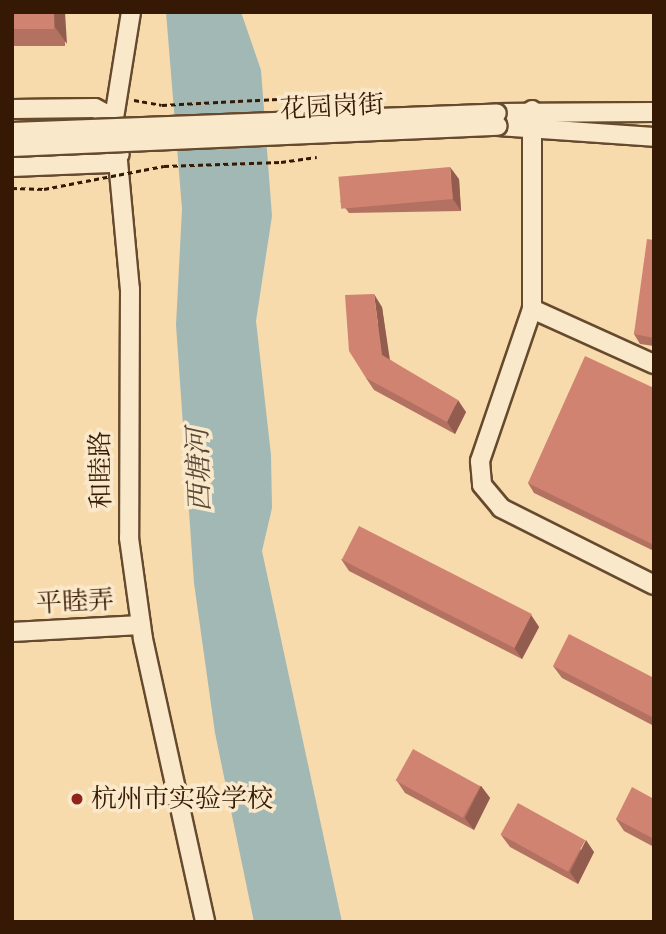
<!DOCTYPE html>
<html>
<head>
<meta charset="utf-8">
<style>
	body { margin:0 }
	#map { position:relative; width:666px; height:934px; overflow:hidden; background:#f7dbad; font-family:"IM FELL French Canon","Noto Serif SC",serif }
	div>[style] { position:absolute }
	.water>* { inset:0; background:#a1b8b5 }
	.path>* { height:2.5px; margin-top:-1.25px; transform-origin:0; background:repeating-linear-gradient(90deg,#361904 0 5px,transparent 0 8.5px) }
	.roads { filter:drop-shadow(2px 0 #664a2e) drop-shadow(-2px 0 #664a2e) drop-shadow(0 2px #664a2e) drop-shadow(0 -2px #664a2e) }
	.minor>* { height:18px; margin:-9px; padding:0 9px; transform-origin:9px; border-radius:9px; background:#fae8ca }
	.path-bridge>* { height:2.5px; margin-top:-1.25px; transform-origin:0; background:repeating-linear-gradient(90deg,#361904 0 5px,transparent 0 8.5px) }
	.bridges { filter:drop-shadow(2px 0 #664a2e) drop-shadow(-2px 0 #664a2e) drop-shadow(0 2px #664a2e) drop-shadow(0 -2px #664a2e) }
	.minor-bridge>* { height:18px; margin:-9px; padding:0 9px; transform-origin:9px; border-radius:9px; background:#fae8ca }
	.wall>* { inset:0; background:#b37161; transform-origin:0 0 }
	.shaded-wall>* { inset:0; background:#925c4f }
	.building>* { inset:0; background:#d08371; transform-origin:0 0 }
	.dots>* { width:19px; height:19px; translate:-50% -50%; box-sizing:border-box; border:4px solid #fae8ca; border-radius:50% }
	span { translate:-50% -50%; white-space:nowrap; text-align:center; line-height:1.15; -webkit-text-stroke:7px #fae8ca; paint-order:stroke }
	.street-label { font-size:26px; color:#361904 }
	.poi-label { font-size:26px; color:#361904 }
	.left { translate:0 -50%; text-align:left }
	.water-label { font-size:28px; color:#564939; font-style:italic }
	.frame { position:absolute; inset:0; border:14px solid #361904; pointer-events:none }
</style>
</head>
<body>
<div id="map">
	<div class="water">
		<div style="clip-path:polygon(166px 12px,241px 12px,261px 70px,272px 216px,256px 321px,271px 455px,272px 508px,262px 551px,342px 922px,254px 922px,215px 733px,194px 583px,176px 325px,182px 209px)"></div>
	</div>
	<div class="path">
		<div style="left:134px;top:100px;width:28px;rotate:10deg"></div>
		<div style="left:162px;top:105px;width:154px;rotate:-3deg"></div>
		<div style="left:281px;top:162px;width:36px;rotate:-8deg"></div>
		<div style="left:12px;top:188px;width:32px;rotate:2deg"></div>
	</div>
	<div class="roads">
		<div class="minor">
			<div style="left:131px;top:12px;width:107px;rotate:99.1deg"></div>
			<div style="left:114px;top:118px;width:172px;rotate:84.7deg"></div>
			<div style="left:130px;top:289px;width:249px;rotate:90.2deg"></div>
			<div style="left:129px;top:538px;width:102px;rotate:82.1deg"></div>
			<div style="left:143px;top:639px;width:290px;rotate:77.6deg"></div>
			<div style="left:12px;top:109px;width:83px;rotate:-0.7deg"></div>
			<div style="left:95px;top:108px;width:21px;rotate:28deg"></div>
			<div style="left:532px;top:110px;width:199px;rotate:90deg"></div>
			<div style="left:532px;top:309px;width:161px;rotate:108.9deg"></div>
			<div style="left:480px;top:461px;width:24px;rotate:85deg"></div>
			<div style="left:482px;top:485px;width:30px;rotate:50deg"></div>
			<div style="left:501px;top:508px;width:171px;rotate:26.7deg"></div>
			<div style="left:497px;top:113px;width:157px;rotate:-0.4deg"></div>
			<div style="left:498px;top:126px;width:156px;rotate:4deg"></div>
			<div style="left:12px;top:167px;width:98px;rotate:-2.3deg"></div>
			<div style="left:110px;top:163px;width:13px;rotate:-42deg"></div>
			<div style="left:532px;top:309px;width:134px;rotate:24.3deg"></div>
			<div style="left:12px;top:632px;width:129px;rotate:-3.1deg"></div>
		</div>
	</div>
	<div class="path-bridge">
		<div style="left:44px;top:189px;width:122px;rotate:-10.9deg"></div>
		<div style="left:164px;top:166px;width:117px;rotate:-2deg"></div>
	</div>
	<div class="bridges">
		<div class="minor-bridge">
			<div style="left:12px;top:132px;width:485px;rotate:-2.2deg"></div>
			<div style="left:12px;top:147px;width:486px;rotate:-2.5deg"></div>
		</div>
	</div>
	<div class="wall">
		<div style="left:12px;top:12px;width:53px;height:34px"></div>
		<div style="clip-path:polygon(459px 179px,461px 211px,349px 213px,340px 201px)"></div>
		<div style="clip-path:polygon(654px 240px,654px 346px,640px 344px,634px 334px)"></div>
		<div style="clip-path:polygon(382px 307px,389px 359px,466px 412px,455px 434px,374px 390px,366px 378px)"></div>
		<div style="clip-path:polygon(654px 388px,654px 551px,534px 493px,528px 483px)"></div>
		<div style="clip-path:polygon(341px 559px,531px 615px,539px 627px,522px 659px,349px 571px)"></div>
		<div style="clip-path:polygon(553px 666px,654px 678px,654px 726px,562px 678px)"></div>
		<div style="clip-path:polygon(397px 781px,481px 786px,490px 798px,474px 830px,405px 793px)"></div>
		<div style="clip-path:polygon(654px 799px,654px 847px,624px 831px,616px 819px)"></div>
		<div style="clip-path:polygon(501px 835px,594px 852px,578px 884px,510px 847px)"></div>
	</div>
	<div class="shaded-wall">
		<div style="clip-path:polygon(54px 12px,65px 12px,67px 44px,55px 27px)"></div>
		<div style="clip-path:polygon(450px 167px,459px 179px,461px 211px,453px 199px)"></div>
		<div style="clip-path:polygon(374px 294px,382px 307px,391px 367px,382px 355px)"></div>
		<div style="clip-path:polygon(458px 400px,466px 412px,455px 434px,447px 422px)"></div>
		<div style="clip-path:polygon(531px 615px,539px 627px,522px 659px,513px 646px)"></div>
		<div style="clip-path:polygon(481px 786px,490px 798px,474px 830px,465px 818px)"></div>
		<div style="clip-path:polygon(586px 840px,594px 852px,578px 884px,570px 872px)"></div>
	</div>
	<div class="building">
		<div style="left:12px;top:12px;width:42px;height:17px"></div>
		<div style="left:450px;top:167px;width:32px;height:112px;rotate:85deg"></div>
		<div style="clip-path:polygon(647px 239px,654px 240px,654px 338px,634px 334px)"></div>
		<div style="clip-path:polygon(374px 294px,382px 355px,458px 400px,447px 422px,366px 378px,349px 351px,345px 295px)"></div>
		<div style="clip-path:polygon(585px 356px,654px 388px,654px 545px,528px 483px)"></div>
		<div style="left:359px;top:526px;width:194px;height:38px;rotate:27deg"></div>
		<div style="clip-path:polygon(569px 634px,654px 678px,654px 718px,553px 666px)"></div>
		<div style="left:413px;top:749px;width:77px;height:36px;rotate:29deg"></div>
		<div style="clip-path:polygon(632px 787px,654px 799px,654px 839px,616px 819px)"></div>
		<div style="left:518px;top:803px;width:77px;height:36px;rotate:29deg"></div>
	</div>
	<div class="dots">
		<div style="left:77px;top:799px;background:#8f2418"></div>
	</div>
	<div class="street-label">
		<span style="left:332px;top:107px;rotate:-3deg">花园岗街</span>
		<span style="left:101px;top:470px;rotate:-91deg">和睦路</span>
		<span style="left:75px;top:602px;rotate:-3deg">平睦弄</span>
	</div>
	<div class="poi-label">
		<span class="left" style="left:91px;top:799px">杭州市实验学校</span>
	</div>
	<div class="water-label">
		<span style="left:199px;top:470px;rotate:-92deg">西塘河</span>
	</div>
	<div class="frame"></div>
</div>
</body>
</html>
